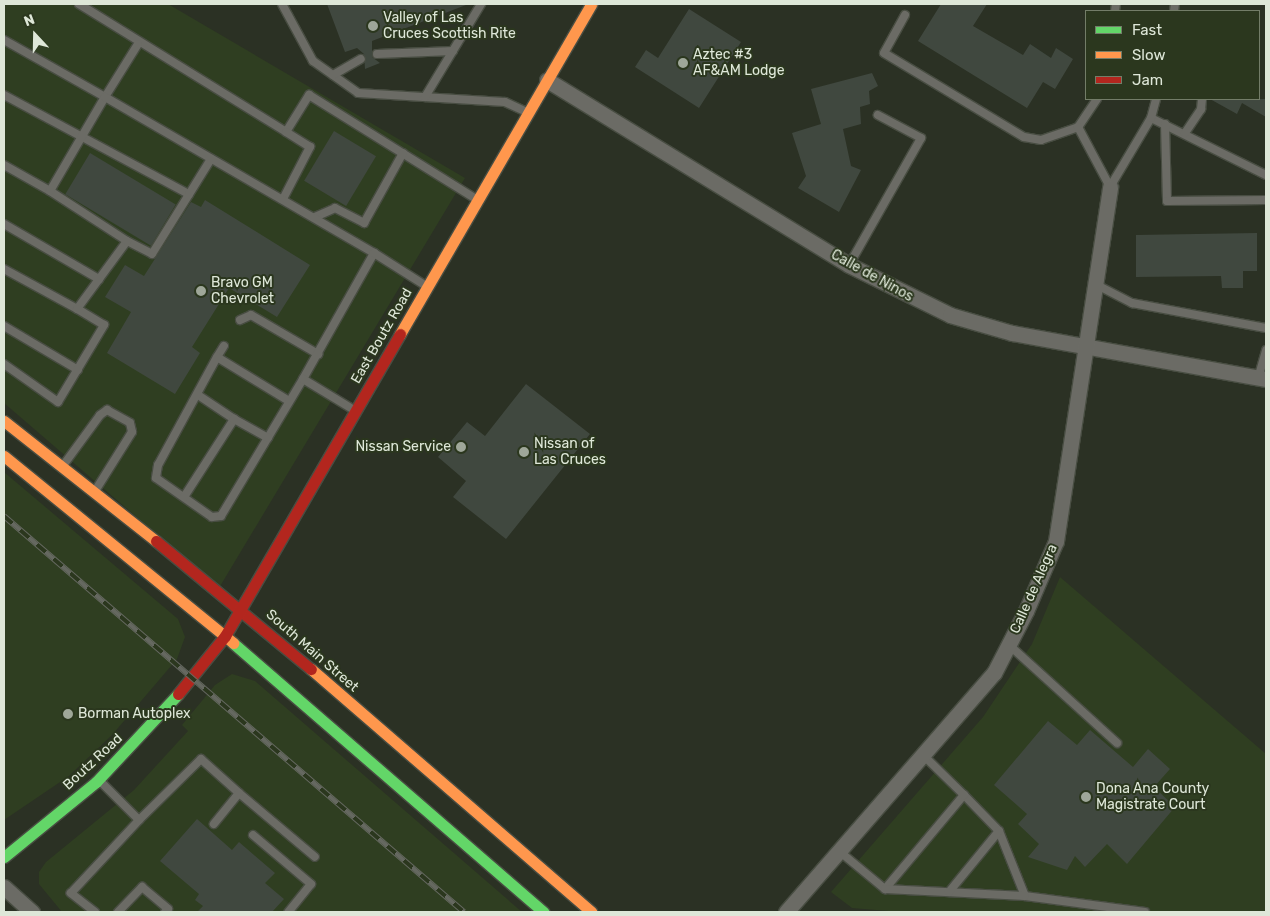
<!DOCTYPE html>
<html>
<head>
<meta charset="utf-8">
<style>
	body { margin:0 }
	#map { position:relative; width:1270px; height:916px; overflow:hidden; background:#2b3124; font-family:Rubik,sans-serif }
	div>[style] { position:absolute }
	.built>* { inset:0; background:#2f3e21 }
	.building>* { inset:0; background:#40483f; transform-origin:0 0 }
	.roads { filter:drop-shadow(1px 0 #484d42) drop-shadow(-1px 0 #484d42) drop-shadow(0 1px #484d42) drop-shadow(0 -1px #484d42) }
	.lane>* { height:8px; margin:-4px; padding:0 4px; transform-origin:4px; border-radius:4px; background:#6b6b65 }
	.street>* { height:15px; margin:-7.5px; padding:0 7.5px; transform-origin:7.5px; border-radius:7.5px; background:#6b6b65 }
	.fast>* { height:11px; margin:-5.5px; padding:0 5.5px; transform-origin:5.5px; border-radius:5.5px; background:#63d668 }
	.slow>* { height:11px; margin:-5.5px; padding:0 5.5px; transform-origin:5.5px; border-radius:5.5px; background:#ff974d }
	.jam>* { height:11px; margin:-5.5px; padding:0 5.5px; transform-origin:5.5px; border-radius:5.5px; background:#b3261e }
	.rail>* { height:5.5px; margin-top:-2.75px; transform-origin:0; background:repeating-linear-gradient(90deg,#2b371e 0 11px,#656860 0 22px); box-sizing:border-box; border-block:1px solid #656860 }
	.dots>* { width:14px; height:14px; translate:-50% -50%; box-sizing:border-box; border:2px solid #2b371e; border-radius:50% }
	span { translate:-50% -50%; white-space:nowrap; text-align:center; line-height:1.15; -webkit-text-stroke:4px #2b371e; paint-order:stroke }
	.poi-label { font-size:14px; color:#dee7d8 }
	.left { translate:0 -50%; text-align:left }
	.right { translate:-100% -50%; text-align:right }
	.street-label { font-size:14px; color:#dee7d8 }
	.frame { position:absolute; inset:0; border:5px solid #dee7d8; pointer-events:none }
	.legend { position:absolute; left:1085px; top:10px; width:175px; height:90px; box-sizing:border-box; background:#2b371e; border:1px solid #737d68; margin:0; padding:6px 9px; list-style:none; font-size:15px; color:#dee7d8 }
	.legend li { display:flex; align-items:center; gap:10px; height:25px }
	.legend b { width:25px; border:1px solid #737d68 }
	.north { position:absolute; left:10px; top:10px; width:50px; height:50px; -webkit-text-stroke:4px #2b371e; paint-order:stroke; rotate:339deg; font-size:14px; font-weight:700; line-height:20px; text-align:center; color:#dee7d8 }
	.north::after { content:''; display:block; margin:auto; width:18px; height:22px; background:#dee7d8; clip-path:polygon(50% 0,100% 100%,50% 72%,0 100%) }
</style>
</head>
<body>
<div id="map">
	<div class="built">
		<div style="clip-path:polygon(4px 4px,168px 4px,465px 178px,219px 588px,4px 403px)"></div>
		<div style="clip-path:polygon(4px 472px,178px 619px,185px 637px,177px 659px,112px 735px,69px 776px,4px 820px)"></div>
		<div style="clip-path:polygon(1060px 577px,1266px 754px,1266px 912px,901px 912px,852px 908px,831px 892px,983px 717px,1032px 644px)"></div>
		<div style="clip-path:polygon(232px 674px,255px 681px,522px 912px,62px 912px,39px 884px,39px 872px,46px 862px,134px 790px,188px 731px,182px 725px,215px 685px)"></div>
	</div>
	<div class="building">
		<div style="clip-path:polygon(327px 4px,465px 4px,466px 5px,372px 41px,372px 57px,380px 63px,365px 69px,364px 54px,357px 48px,345px 52px)"></div>
		<div style="clip-path:polygon(941px 4px,987px 4px,973px 26px,1023px 55px,1030px 44px,1051px 58px,1056px 48px,1073px 59px,1055px 89px,1043px 82px,1027px 108px,918px 41px)"></div>
		<div style="clip-path:polygon(689px 9px,741px 42px,699px 108px,635px 67px,646px 50px,658px 58px)"></div>
		<div style="clip-path:polygon(872px 73px,878px 86px,869px 91px,870px 104px,860px 107px,861px 124px,843px 129px,851px 166px,861px 170px,839px 212px,798px 188px,806px 176px,792px 133px,821px 124px,811px 89px)"></div>
		<div style="clip-path:polygon(1210px 99px,1266px 99px,1266px 117px,1242px 103px,1237px 114px)"></div>
		<div style="left:334px;top:131px;width:49px;height:58px;rotate:31deg"></div>
		<div style="left:90px;top:153px;width:100px;height:48px;rotate:31deg"></div>
		<div style="clip-path:polygon(205px 200px,310px 265px,277px 317px,229px 288px,192px 347px,200px 353px,175px 394px,107px 353px,131px 312px,105px 297px,125px 265px,144px 276px,191px 202px,201px 207px)"></div>
		<div style="clip-path:polygon(1257px 233px,1257px 271px,1243px 271px,1243px 288px,1222px 288px,1221px 276px,1136px 277px,1136px 235px)"></div>
		<div style="clip-path:polygon(526px 384px,590px 434px,506px 539px,453px 497px,466px 481px,438px 457px,467px 422px,485px 436px)"></div>
		<div style="clip-path:polygon(1048px 721px,1077px 745px,1090px 730px,1133px 767px,1148px 749px,1170px 769px,1154px 787px,1175px 807px,1127px 864px,1107px 844px,1085px 867px,1075px 856px,1067px 870px,1028px 857px,1039px 844px,1018px 824px,1027px 814px,994px 785px)"></div>
		<div style="clip-path:polygon(197px 819px,232px 850px,239px 842px,275px 873px,265px 883px,284px 899px,272px 912px,197px 912px,203px 906px,195px 900px,199px 894px,160px 861px)"></div>
	</div>
	<div class="roads">
		<div class="lane">
			<div style="left:79px;top:4px;width:243px;rotate:31.7deg"></div>
			<div style="left:286px;top:132px;width:44px;rotate:-58.1deg"></div>
			<div style="left:309px;top:95px;width:197px;rotate:31.9deg"></div>
			<div style="left:282px;top:4px;width:65px;rotate:61.5deg"></div>
			<div style="left:313px;top:61px;width:55px;rotate:35.4deg"></div>
			<div style="left:358px;top:93px;width:147px;rotate:3.5deg"></div>
			<div style="left:505px;top:102px;width:23px;rotate:25deg"></div>
			<div style="left:1115px;top:11px;width:7px;rotate:-82deg"></div>
			<div style="left:1174px;top:11px;width:7px;rotate:-82deg"></div>
			<div style="left:905px;top:15px;width:43px;rotate:118.9deg"></div>
			<div style="left:884px;top:53px;width:163px;rotate:31deg"></div>
			<div style="left:1024px;top:137px;width:17px;rotate:10deg"></div>
			<div style="left:1041px;top:140px;width:39px;rotate:-19deg"></div>
			<div style="left:4px;top:40px;width:116px;rotate:29.4deg"></div>
			<div style="left:105px;top:97px;width:62px;rotate:-58.1deg"></div>
			<div style="left:377px;top:54px;width:76px;rotate:-2.3deg"></div>
			<div style="left:333px;top:75px;width:32px;rotate:-30deg"></div>
			<div style="left:4px;top:95px;width:210px;rotate:28.2deg"></div>
			<div style="left:425px;top:97px;width:109px;rotate:-58.9deg"></div>
			<div style="left:1097px;top:99px;width:34px;rotate:124deg"></div>
			<div style="left:1078px;top:127px;width:68px;rotate:61.9deg"></div>
			<div style="left:1151px;top:118px;width:128px;rotate:26.4deg"></div>
			<div style="left:1165px;top:124px;width:77px;rotate:88.5deg"></div>
			<div style="left:1167px;top:201px;width:99px;rotate:-0.6deg"></div>
			<div style="left:1185px;top:133px;width:29px;rotate:-56deg"></div>
			<div style="left:1201px;top:109px;width:10px;rotate:-84deg"></div>
			<div style="left:4px;top:165px;width:53px;rotate:29.5deg"></div>
			<div style="left:1110px;top:187px;width:80px;rotate:-59.3deg"></div>
			<div style="left:1151px;top:118px;width:20px;rotate:-75deg"></div>
			<div style="left:283px;top:199px;width:59px;rotate:-62.6deg"></div>
			<div style="left:310px;top:147px;width:28px;rotate:-148deg"></div>
			<div style="left:315px;top:217px;width:22px;rotate:-24deg"></div>
			<div style="left:335px;top:208px;width:33px;rotate:27deg"></div>
			<div style="left:364px;top:223px;width:80px;rotate:-60.9deg"></div>
			<div style="left:4px;top:224px;width:110px;rotate:30.1deg"></div>
			<div style="left:127px;top:241px;width:28px;rotate:27deg"></div>
			<div style="left:152px;top:254px;width:112px;rotate:-58.2deg"></div>
			<div style="left:849px;top:265px;width:146px;rotate:-60.4deg"></div>
			<div style="left:921px;top:138px;width:49px;rotate:-151.9deg"></div>
			<div style="left:4px;top:269px;width:83px;rotate:28.7deg"></div>
			<div style="left:77px;top:309px;width:84px;rotate:-53.7deg"></div>
			<div style="left:127px;top:241px;width:92px;rotate:-147deg"></div>
			<div style="left:50px;top:191px;width:109px;rotate:-59.7deg"></div>
			<div style="left:105px;top:97px;width:311px;rotate:30.1deg"></div>
			<div style="left:1095px;top:284px;width:42px;rotate:27.2deg"></div>
			<div style="left:1132px;top:303px;width:136px;rotate:10.6deg"></div>
			<div style="left:240px;top:320px;width:12px;rotate:-24deg"></div>
			<div style="left:251px;top:315px;width:78px;rotate:30.2deg"></div>
			<div style="left:4px;top:326px;width:86px;rotate:30.7deg"></div>
			<div style="left:217px;top:357px;width:13px;rotate:-58deg"></div>
			<div style="left:4px;top:364px;width:66px;rotate:35.1deg"></div>
			<div style="left:58px;top:402px;width:90px;rotate:-59.1deg"></div>
			<div style="left:104px;top:325px;width:31px;rotate:-149deg"></div>
			<div style="left:1259px;top:375px;width:26px;rotate:-74deg"></div>
			<div style="left:303px;top:379px;width:145px;rotate:-60.6deg"></div>
			<div style="left:374px;top:253px;width:62px;rotate:32.4deg"></div>
			<div style="left:198px;top:395px;width:43px;rotate:33.7deg"></div>
			<div style="left:289px;top:401px;width:84px;rotate:-148.6deg"></div>
			<div style="left:217px;top:357px;width:123px;rotate:118.6deg"></div>
			<div style="left:158px;top:465px;width:13px;rotate:99deg"></div>
			<div style="left:156px;top:478px;width:68px;rotate:34.9deg"></div>
			<div style="left:212px;top:517px;width:9px;rotate:-6deg"></div>
			<div style="left:221px;top:516px;width:160px;rotate:-59.1deg"></div>
			<div style="left:303px;top:379px;width:60px;rotate:31.3deg"></div>
			<div style="left:62px;top:467px;width:64px;rotate:-53.8deg"></div>
			<div style="left:100px;top:415px;width:9px;rotate:-36deg"></div>
			<div style="left:107px;top:410px;width:26px;rotate:29deg"></div>
			<div style="left:130px;top:423px;width:9px;rotate:77deg"></div>
			<div style="left:132px;top:432px;width:70px;rotate:122.1deg"></div>
			<div style="left:184px;top:497px;width:93px;rotate:-57.3deg"></div>
			<div style="left:234px;top:419px;width:39px;rotate:29deg"></div>
			<div style="left:1009px;top:645px;width:146px;rotate:42.2deg"></div>
			<div style="left:239px;top:793px;width:99px;rotate:40.1deg"></div>
			<div style="left:964px;top:795px;width:50px;rotate:45.8deg"></div>
			<div style="left:999px;top:831px;width:70px;rotate:68.2deg"></div>
			<div style="left:1025px;top:896px;width:121px;rotate:7.6deg"></div>
			<div style="left:139px;top:820px;width:87px;rotate:-44.5deg"></div>
			<div style="left:201px;top:759px;width:51px;rotate:41.8deg"></div>
			<div style="left:239px;top:793px;width:40px;rotate:129deg"></div>
			<div style="left:253px;top:835px;width:76px;rotate:40.2deg"></div>
			<div style="left:311px;top:884px;width:36px;rotate:129deg"></div>
			<div style="left:839px;top:851px;width:60px;rotate:39.6deg"></div>
			<div style="left:885px;top:889px;width:123px;rotate:-50deg"></div>
			<div style="left:964px;top:795px;width:57px;rotate:-135.7deg"></div>
			<div style="left:885px;top:889px;width:140px;rotate:2.9deg"></div>
			<div style="left:949px;top:892px;width:79px;rotate:-50.7deg"></div>
			<div style="left:95px;top:912px;width:31px;rotate:-142deg"></div>
			<div style="left:71px;top:893px;width:100px;rotate:-47deg"></div>
			<div style="left:139px;top:820px;width:55px;rotate:-135deg"></div>
			<div style="left:118px;top:912px;width:35px;rotate:-46deg"></div>
			<div style="left:142px;top:887px;width:34px;rotate:40deg"></div>
			<div style="left:168px;top:909px;width:4px;rotate:135deg"></div>
		</div>
		<div class="street">
			<div style="left:547px;top:80px;width:354px;rotate:31.5deg"></div>
			<div style="left:849px;top:265px;width:113px;rotate:26.3deg"></div>
			<div style="left:950px;top:315px;width:65px;rotate:16.2deg"></div>
			<div style="left:1012px;top:333px;width:258px;rotate:10.3deg"></div>
			<div style="left:4px;top:887px;width:38px;rotate:42deg"></div>
			<div style="left:786px;top:912px;width:317px;rotate:-49deg"></div>
			<div style="left:994px;top:673px;width:70px;rotate:-62.7deg"></div>
			<div style="left:1026px;top:611px;width:76px;rotate:-66.8deg"></div>
			<div style="left:1056px;top:541px;width:358px;rotate:-81.3deg"></div>
		</div>
		<div class="fast">
			<div style="left:233px;top:643px;width:411px;rotate:40.9deg"></div>
			<div style="left:4px;top:857px;width:119px;rotate:-39.2deg"></div>
			<div style="left:96px;top:782px;width:120px;rotate:-47deg"></div>
		</div>
		<div class="slow">
			<div style="left:400px;top:334px;width:381px;rotate:-59.9deg"></div>
			<div style="left:4px;top:421px;width:194px;rotate:38.3deg"></div>
			<div style="left:4px;top:456px;width:296px;rotate:39.2deg"></div>
			<div style="left:311px;top:669px;width:371px;rotate:40.9deg"></div>
		</div>
		<div class="jam">
			<div style="left:156px;top:541px;width:201px;rotate:39.6deg"></div>
			<div style="left:178px;top:694px;width:75px;rotate:-51deg"></div>
			<div style="left:225px;top:636px;width:349px;rotate:-59.9deg"></div>
		</div>
	</div>
	<div class="rail">
		<div style="left:4px;top:516px;width:607px;rotate:40.72deg"></div>
	</div>
	<div class="dots">
		<div style="left:373px;top:26px;background:#9fa799"></div>
		<div style="left:683px;top:63px;background:#9fa799"></div>
		<div style="left:201px;top:291px;background:#9fa799"></div>
		<div style="left:461px;top:447px;background:#9fa799"></div>
		<div style="left:524px;top:452px;background:#9fa799"></div>
		<div style="left:68px;top:714px;background:#9fa799"></div>
		<div style="left:1086px;top:797px;background:#9fa799"></div>
	</div>
	<div class="poi-label">
		<span class="left" style="left:383px;top:26px">Valley of Las<br>Cruces Scottish Rite</span>
		<span class="left" style="left:693px;top:63px">Aztec #3<br>AF&amp;AM Lodge</span>
		<span class="left" style="left:211px;top:291px">Bravo GM<br>Chevrolet</span>
		<span class="left" style="left:534px;top:452px">Nissan of<br>Las Cruces</span>
		<span class="right" style="left:451px;top:447px">Nissan Service</span>
		<span class="left" style="left:78px;top:714px">Borman Autoplex</span>
		<span class="left" style="left:1096px;top:797px">Dona Ana County<br>Magistrate Court</span>
	</div>
	<div class="street-label">
		<span style="left:872px;top:276px;rotate:29deg">Calle de Ninos</span>
		<span style="left:382px;top:336px;rotate:-60deg">East Boutz Road</span>
		<span style="left:1034px;top:589px;rotate:-66deg">Calle de Alegra</span>
		<span style="left:312px;top:651px;rotate:41deg">South Main Street</span>
		<span style="left:93px;top:762px;rotate:-43deg">Boutz Road</span>
	</div>
	<div class="frame"></div>
	<ul class="legend">
	<li><b style="height:6px;background:#63d668"></b>Fast</li>
	<li><b style="height:6px;background:#ff974d"></b>Slow</li>
	<li><b style="height:6px;background:#b3261e"></b>Jam</li>
	</ul>
	<div class="north">N</div>
</div>
</body>
</html>
